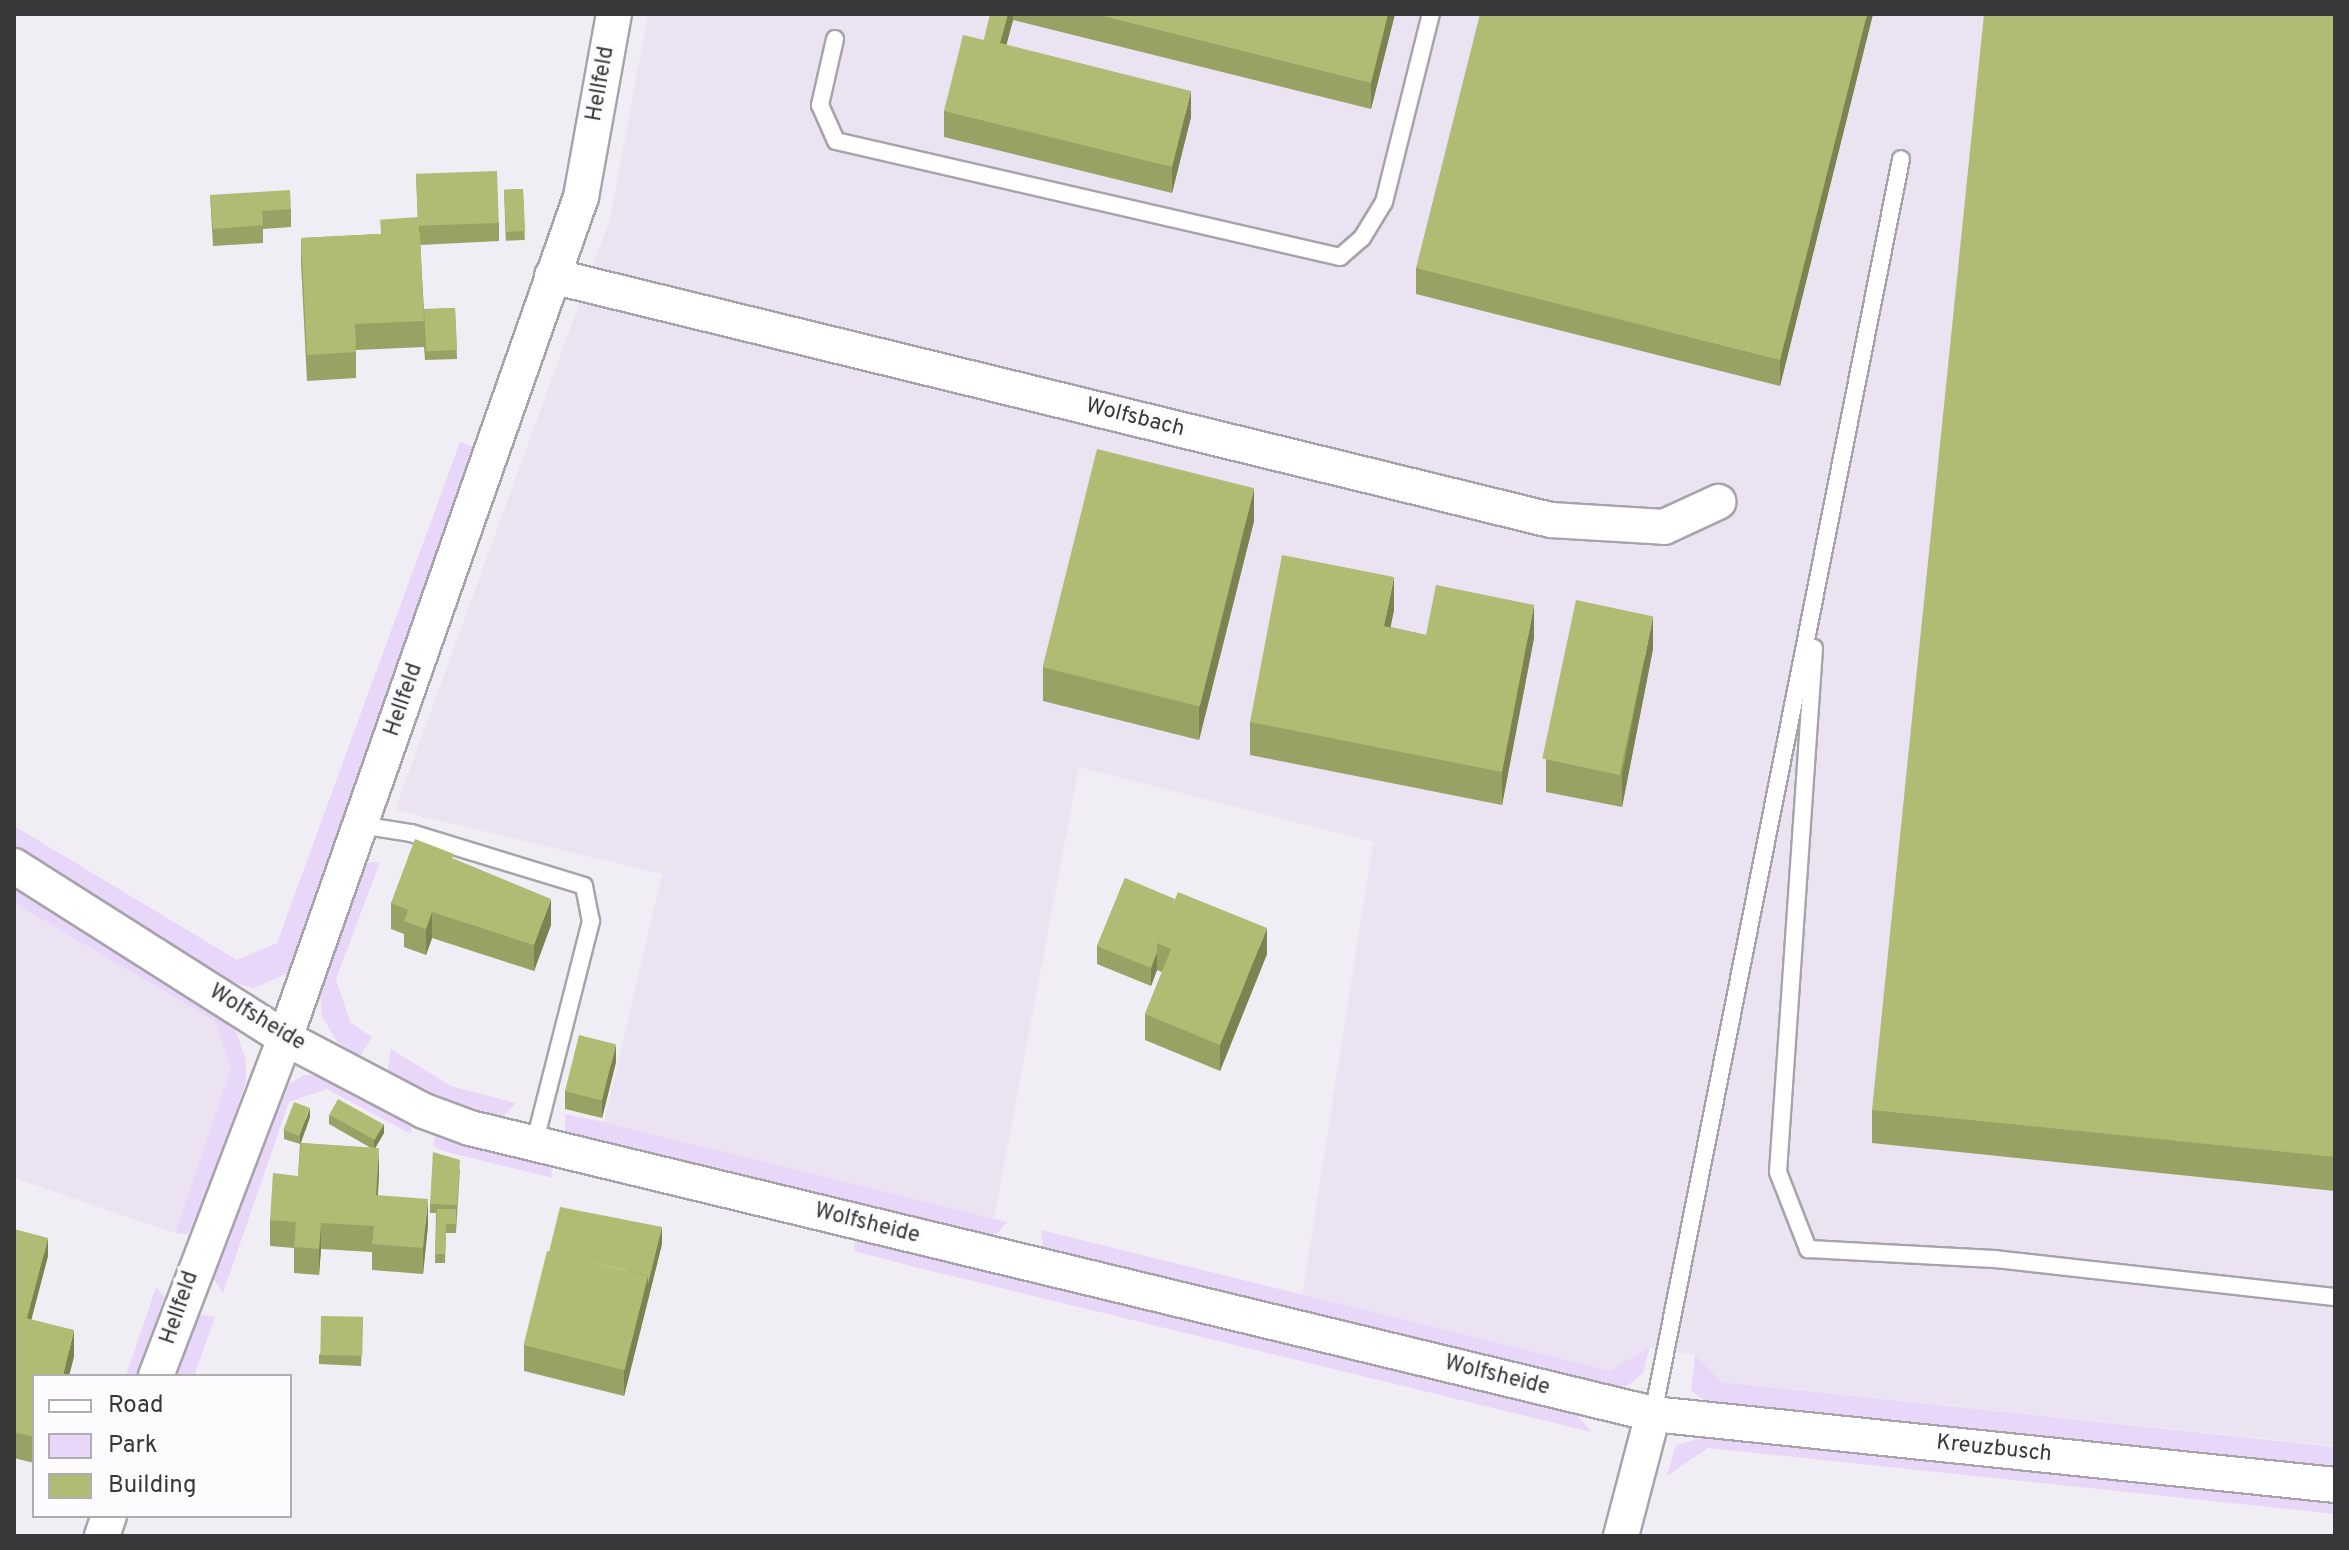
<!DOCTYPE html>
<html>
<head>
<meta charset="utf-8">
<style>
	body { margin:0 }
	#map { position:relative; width:2349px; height:1550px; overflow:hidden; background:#f1edf4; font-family:Overpass,sans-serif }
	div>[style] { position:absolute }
	.built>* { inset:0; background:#ebe3f2 }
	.green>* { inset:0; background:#e8d7f9 }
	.roads { filter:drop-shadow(2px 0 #a7a3aa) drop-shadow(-2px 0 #a7a3aa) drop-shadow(0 2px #a7a3aa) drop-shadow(0 -2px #a7a3aa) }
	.lane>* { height:16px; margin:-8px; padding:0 8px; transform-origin:8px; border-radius:8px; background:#fff }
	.street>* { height:34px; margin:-17px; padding:0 17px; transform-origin:17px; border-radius:17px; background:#fff }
	.wall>* { inset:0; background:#97a264; transform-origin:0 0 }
	.shaded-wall>* { inset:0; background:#7b8451 }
	.building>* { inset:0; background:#b0bc74; transform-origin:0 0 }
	span { translate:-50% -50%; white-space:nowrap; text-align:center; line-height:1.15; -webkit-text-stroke:7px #fdfbfe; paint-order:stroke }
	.street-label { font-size:22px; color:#38373a }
	.frame { position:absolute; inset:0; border:16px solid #38373a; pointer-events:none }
	.legend { position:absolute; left:32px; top:1374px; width:260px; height:144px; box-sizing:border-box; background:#fdfbfe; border:2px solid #aeadb0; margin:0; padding:10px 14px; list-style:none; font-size:24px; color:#38373a }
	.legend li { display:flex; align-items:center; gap:16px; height:40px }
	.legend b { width:40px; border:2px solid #aeadb0 }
</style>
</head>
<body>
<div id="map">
	<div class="built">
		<div style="clip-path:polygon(648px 14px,2335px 14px,2335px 1446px,1722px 1382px,1695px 1355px,1650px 1347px,1612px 1371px,1302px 1297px,1373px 842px,1079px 767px,994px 1219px,604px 1122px,662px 874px,395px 810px,610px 219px)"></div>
		<div style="clip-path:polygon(14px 903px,215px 1021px,231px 1067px,175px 1233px,14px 1178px)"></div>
	</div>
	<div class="green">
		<div style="clip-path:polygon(460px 442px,480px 449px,293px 971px,254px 988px,226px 980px,14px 851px,14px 826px,237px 960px,277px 943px)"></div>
		<div style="clip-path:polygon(380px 862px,336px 979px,350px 1022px,372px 1037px,360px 1056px,337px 1042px,322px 1016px,319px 977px,361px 863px)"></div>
		<div style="clip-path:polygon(14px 886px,230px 1016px,246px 1060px,246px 1082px,197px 1222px,187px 1234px,175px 1233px,231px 1068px,215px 1021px,14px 903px)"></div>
		<div style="clip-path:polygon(391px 1049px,451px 1086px,516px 1103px,500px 1120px,439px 1099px,387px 1072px)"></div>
		<div style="clip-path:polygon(304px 1075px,328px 1077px,411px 1118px,411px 1134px,327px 1089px,289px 1102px,223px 1293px,210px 1273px,276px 1092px)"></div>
		<div style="clip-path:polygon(565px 1114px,604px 1122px,1007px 1222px,998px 1233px,982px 1239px,565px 1137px)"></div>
		<div style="clip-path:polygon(436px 1131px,550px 1163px,553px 1178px,443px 1151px,433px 1146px)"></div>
		<div style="clip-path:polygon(1041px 1230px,1611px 1371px,1650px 1346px,1643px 1373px,1627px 1386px,1606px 1386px,1044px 1251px)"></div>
		<div style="clip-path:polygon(856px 1237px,1574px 1412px,1592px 1432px,919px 1268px,854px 1251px)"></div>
		<div style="clip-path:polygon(156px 1287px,165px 1298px,139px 1376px,126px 1376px)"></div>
		<div style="clip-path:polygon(196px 1314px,215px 1317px,194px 1376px,175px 1376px)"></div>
		<div style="clip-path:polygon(1695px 1355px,1722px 1382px,2335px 1447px,2335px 1471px,1714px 1407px,1691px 1391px)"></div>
		<div style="clip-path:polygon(1715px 1434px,2335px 1499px,2335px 1514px,1708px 1448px,1667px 1476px,1676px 1445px)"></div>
	</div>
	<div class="roads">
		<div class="lane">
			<div style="left:835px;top:39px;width:68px;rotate:102.8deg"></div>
			<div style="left:820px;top:105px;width:39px;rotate:66deg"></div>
			<div style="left:836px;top:141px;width:517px;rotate:12.96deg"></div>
			<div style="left:1340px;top:257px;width:29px;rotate:-41deg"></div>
			<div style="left:1362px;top:238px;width:42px;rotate:-58.6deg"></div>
			<div style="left:1384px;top:202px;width:194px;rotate:-76deg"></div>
			<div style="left:1814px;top:648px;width:525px;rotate:93.93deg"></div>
			<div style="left:1778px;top:1172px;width:83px;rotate:68.7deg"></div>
			<div style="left:1808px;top:1249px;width:187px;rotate:3.1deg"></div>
			<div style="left:1995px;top:1259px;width:342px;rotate:6.4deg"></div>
			<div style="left:360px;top:825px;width:52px;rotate:8.9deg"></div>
			<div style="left:411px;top:833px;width:181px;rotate:17deg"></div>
			<div style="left:584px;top:886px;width:36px;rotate:79deg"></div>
			<div style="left:591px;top:921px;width:230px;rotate:104.3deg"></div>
			<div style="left:1653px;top:1414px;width:1279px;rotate:-78.82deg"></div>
		</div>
		<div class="street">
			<div style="left:552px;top:276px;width:1028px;rotate:13.73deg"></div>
			<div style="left:1551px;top:520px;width:113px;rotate:3.5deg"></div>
			<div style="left:1664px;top:527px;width:60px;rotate:-24.8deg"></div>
			<div style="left:14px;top:866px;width:321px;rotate:32.4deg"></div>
			<div style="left:285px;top:1038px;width:157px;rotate:27.7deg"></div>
			<div style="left:424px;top:1111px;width:49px;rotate:20.3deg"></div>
			<div style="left:470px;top:1128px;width:1217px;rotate:13.59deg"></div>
			<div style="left:1653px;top:1414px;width:686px;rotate:5.94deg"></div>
			<div style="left:156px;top:1376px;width:362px;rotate:-69.1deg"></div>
			<div style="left:285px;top:1038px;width:892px;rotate:-70.61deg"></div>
			<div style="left:581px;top:197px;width:186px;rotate:-79.8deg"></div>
			<div style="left:102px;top:1536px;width:21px;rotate:-71deg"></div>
			<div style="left:1621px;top:1536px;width:126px;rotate:-75.3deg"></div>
		</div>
	</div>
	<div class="wall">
		<div style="clip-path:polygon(982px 14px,1395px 14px,1371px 109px,1013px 20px,1006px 45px,1191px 117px,1172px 193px,944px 137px,944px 111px,984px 40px,990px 16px)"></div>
		<div style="clip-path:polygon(1873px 14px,1780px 386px,1416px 294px,1416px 268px)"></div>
		<div style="clip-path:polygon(2335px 14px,2335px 1191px,1872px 1143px,1872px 1110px)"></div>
		<div style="clip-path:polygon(416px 175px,499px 223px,499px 241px,420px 245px,424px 309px,455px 308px,457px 359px,425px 360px,424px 347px,356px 350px,356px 378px,307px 381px,301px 264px,301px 238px,380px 234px,418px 217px)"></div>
		<div style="left:523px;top:189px;width:51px;height:19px;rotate:88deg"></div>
		<div style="clip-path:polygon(210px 195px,291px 209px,291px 227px,263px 229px,263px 243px,213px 246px)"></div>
		<div style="clip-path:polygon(1254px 521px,1199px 740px,1043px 701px,1043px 667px)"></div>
		<div style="clip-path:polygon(1394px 610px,1390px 627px,1426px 635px,1534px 638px,1502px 805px,1250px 755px,1250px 722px)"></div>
		<div style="clip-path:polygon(1653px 649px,1622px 807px,1546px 792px,1546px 759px)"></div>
		<div style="clip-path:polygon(454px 859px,551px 925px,534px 971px,432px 938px,426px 955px,404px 947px,404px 934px,391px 929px,391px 903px)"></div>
		<div style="clip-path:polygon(1125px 878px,1267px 954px,1220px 1071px,1145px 1040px,1145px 1014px,1162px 972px,1157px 970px,1151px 986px,1097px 964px,1097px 946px)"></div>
		<div style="clip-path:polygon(616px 1062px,602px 1118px,565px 1109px,565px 1091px)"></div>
		<div style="clip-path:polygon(329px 1115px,384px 1133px,375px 1148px,379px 1174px,378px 1195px,428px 1225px,423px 1274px,372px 1270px,372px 1252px,321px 1249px,319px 1275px,294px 1273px,294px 1248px,270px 1246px,270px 1220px,298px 1176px,300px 1144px,284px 1139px,284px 1130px,310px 1117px,301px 1143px,371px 1148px,329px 1124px)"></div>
		<div style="clip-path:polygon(460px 1169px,456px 1233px,446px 1233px,445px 1263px,435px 1263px,436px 1213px,430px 1213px,430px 1204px)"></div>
		<div style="clip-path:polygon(14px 1229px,48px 1256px,31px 1319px,74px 1356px,69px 1376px,34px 1376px,34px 1463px,14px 1458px)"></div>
		<div style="clip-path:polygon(662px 1244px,624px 1396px,524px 1371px,524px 1345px)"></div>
		<div style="clip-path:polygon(363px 1317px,361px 1366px,319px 1364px,319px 1355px)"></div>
	</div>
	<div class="shaded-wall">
		<div style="clip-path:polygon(1008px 14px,1013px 14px,1013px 20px,1000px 69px,1000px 43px)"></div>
		<div style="clip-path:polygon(1388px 14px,1395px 14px,1371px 109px,1371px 83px)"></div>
		<div style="clip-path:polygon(1867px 14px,1873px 14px,1780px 386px,1780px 360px)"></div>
		<div style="clip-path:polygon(1191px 91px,1191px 117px,1172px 193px,1172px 167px)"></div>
		<div style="clip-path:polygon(1254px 488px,1254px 521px,1199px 740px,1199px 707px)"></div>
		<div style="clip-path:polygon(1394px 577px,1394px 610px,1384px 660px,1384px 626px)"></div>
		<div style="clip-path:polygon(1534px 605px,1534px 638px,1502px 805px,1502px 772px)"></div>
		<div style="clip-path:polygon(1653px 616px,1653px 649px,1622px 807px,1622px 774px)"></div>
		<div style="clip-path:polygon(551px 899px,551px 925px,534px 971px,534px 945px)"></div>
		<div style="clip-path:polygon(432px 912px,432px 938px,426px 955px,426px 929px)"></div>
		<div style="clip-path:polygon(1267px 928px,1267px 954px,1220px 1071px,1220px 1045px)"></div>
		<div style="clip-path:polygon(1157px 952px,1157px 970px,1151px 986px,1151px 968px)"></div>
		<div style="clip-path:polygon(616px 1044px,616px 1062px,602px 1118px,602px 1100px)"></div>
		<div style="clip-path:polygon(310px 1108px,310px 1117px,300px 1144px,300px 1135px)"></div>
		<div style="clip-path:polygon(384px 1124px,384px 1133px,374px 1150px,374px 1140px)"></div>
		<div style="clip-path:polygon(379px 1148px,379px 1174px,376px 1221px,376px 1195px)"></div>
		<div style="clip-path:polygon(428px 1199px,428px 1225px,423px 1274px,423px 1248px)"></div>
		<div style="clip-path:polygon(321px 1223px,321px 1249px,319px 1275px,319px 1249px)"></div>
		<div style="clip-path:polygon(662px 1227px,662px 1244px,624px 1396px,624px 1370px,648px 1276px)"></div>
		<div style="clip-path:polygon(48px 1238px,48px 1256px,25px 1344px,25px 1326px)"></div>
		<div style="clip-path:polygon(74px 1330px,74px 1356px,69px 1376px,63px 1376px)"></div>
	</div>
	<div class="building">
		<div style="clip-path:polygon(990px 14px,1008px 14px,1000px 43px,1191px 91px,1172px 167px,944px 111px,963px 35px,984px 40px)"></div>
		<div style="clip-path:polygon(1095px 14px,1388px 14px,1371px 83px)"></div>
		<div style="clip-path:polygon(1480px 14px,1867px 14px,1780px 360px,1416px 268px)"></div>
		<div style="clip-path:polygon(1984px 14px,2335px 14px,2335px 1157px,1872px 1110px)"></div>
		<div style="left:497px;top:171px;width:52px;height:81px;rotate:88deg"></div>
		<div style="left:523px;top:189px;width:42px;height:19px;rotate:87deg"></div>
		<div style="clip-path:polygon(290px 190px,291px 209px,262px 211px,263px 225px,213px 229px,210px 195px)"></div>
		<div style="left:418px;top:217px;width:15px;height:38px;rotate:86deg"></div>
		<div style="clip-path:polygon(420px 232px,424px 321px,355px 324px,356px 352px,307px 355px,301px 238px)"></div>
		<div style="left:455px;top:308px;width:42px;height:31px;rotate:87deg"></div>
		<div style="left:1097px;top:449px;width:162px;height:225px;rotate:14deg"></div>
		<div style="clip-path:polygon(1282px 555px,1394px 577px,1384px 626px,1426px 635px,1436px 585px,1534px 605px,1502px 772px,1250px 722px)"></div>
		<div style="left:1576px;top:600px;width:79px;height:162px;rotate:12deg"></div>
		<div style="clip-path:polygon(415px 839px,454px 854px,452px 858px,551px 899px,534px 945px,432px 912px,426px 929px,404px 921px,408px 910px,391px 903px)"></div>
		<div style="clip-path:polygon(1125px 878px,1175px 899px,1157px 943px,1157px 952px,1151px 968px,1097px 946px)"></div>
		<div style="clip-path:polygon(1178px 892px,1267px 928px,1220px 1045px,1145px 1014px,1171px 949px,1157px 943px)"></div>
		<div style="left:579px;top:1035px;width:38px;height:58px;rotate:14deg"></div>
		<div style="left:338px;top:1099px;width:52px;height:18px;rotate:29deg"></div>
		<div style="left:294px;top:1102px;width:17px;height:30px;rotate:21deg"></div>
		<div style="clip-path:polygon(301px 1143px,379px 1148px,376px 1195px,428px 1199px,423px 1248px,372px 1244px,374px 1226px,321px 1223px,319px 1249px,294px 1247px,296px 1222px,270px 1220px,273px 1173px,298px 1176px)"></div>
		<div style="clip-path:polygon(433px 1152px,460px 1160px,457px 1205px,430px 1204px)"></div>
		<div style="clip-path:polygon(560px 1207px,662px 1227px,648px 1284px,648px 1276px,549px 1252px)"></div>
		<div style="clip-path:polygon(437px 1209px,456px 1209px,456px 1224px,446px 1224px,445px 1254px,435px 1254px)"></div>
		<div style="clip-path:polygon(14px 1229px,48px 1238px,27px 1318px,14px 1315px)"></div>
		<div style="left:547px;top:1251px;width:104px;height:97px;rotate:14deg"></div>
		<div style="clip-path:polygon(14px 1315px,74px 1330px,63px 1376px,34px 1376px,34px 1437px,14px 1432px)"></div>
		<div style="left:321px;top:1316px;width:42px;height:39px;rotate:1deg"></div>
	</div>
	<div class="street-label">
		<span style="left:601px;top:84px;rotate:-80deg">Hellfeld</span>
		<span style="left:1135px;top:418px;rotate:14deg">Wolfsbach</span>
		<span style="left:404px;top:700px;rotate:-71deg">Hellfeld</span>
		<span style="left:257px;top:1018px;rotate:31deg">Wolfsheide</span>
		<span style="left:867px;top:1224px;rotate:14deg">Wolfsheide</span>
		<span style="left:180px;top:1308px;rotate:-71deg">Hellfeld</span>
		<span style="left:1497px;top:1376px;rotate:14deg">Wolfsheide</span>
		<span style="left:1994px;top:1449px;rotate:6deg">Kreuzbusch</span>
	</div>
	<div class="frame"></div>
	<ul class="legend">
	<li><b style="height:10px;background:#fff"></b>Road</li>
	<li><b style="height:22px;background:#e8d7f9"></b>Park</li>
	<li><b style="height:22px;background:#b0bc74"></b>Building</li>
	</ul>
</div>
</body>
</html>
